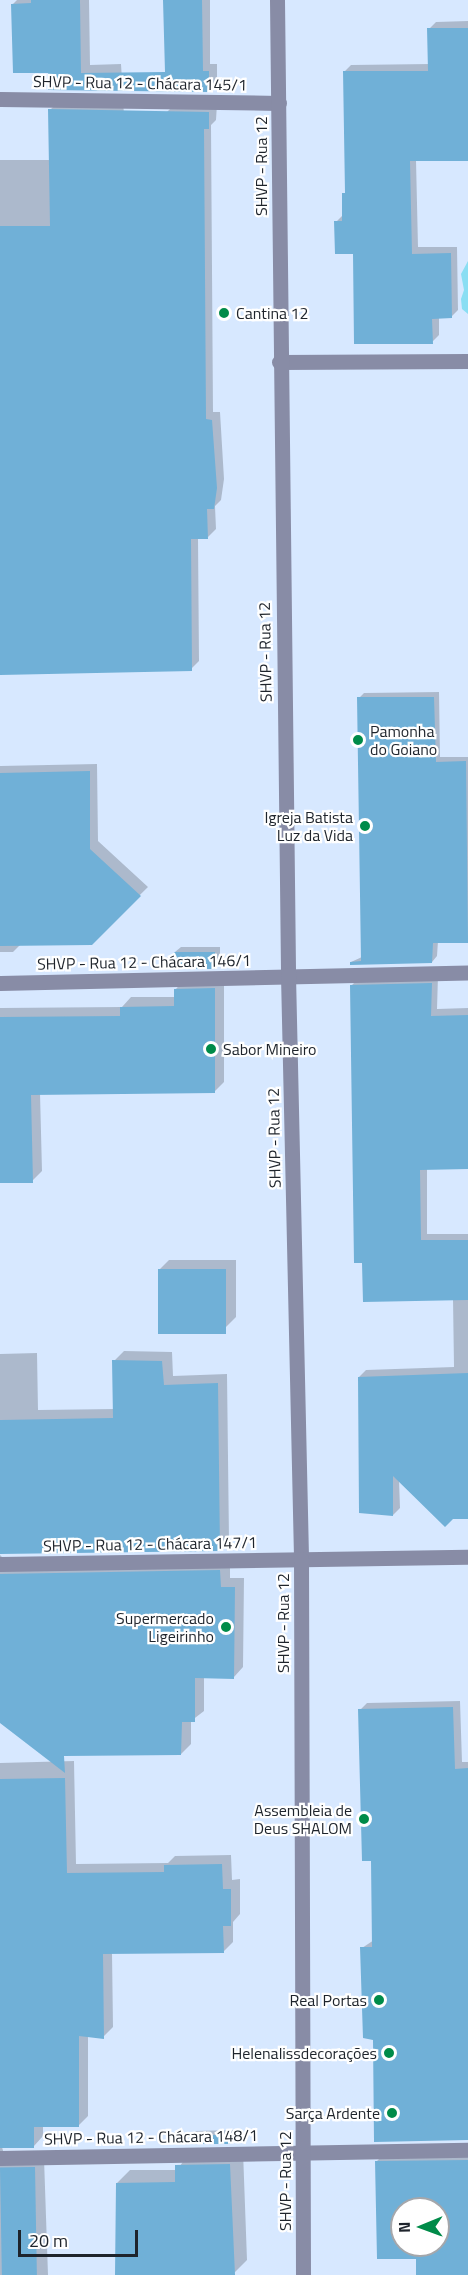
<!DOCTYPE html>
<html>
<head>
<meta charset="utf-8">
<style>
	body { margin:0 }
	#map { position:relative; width:468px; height:2275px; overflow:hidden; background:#d7e8ff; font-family:"Titillium Web",sans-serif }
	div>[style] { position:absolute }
	.water>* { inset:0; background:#8adef3 }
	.shadow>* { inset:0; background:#0003 }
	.building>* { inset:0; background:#70b0d7; transform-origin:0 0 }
	.minor>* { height:15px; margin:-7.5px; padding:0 7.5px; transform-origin:7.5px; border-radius:7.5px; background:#888ca6 }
	.tertiary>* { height:15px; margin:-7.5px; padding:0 7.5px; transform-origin:7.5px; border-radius:7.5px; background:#888ca6 }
	.dots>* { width:16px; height:16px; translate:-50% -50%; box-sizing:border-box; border:3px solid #fff; border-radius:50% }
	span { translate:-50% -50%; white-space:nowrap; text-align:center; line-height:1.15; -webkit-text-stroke:4.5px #fff; paint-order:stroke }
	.street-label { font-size:16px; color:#1e242c }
	.poi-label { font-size:16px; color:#1e242c }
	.left { translate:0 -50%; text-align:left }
	.right { translate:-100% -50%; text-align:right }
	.north { position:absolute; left:390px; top:2197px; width:60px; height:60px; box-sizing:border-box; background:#fff; border:2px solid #a5a7ab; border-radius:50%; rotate:269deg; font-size:16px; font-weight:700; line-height:24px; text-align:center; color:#1e242c }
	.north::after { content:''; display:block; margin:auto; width:21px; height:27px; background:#008b49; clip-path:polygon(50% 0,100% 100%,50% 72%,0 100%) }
	.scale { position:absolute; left:18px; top:2230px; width:120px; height:27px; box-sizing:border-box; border:3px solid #1e242c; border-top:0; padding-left:8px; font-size:18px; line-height:21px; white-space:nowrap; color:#1e242c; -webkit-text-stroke:4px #fff; paint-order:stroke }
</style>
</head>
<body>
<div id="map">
	<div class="water">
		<div style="clip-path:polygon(468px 261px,468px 314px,462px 309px,461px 299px,464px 290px,461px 274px)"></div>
	</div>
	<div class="shadow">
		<div style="clip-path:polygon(17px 0,89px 0,90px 65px,121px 64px,122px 80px,50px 71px,13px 4px)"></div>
		<div style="clip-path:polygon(165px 0,210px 0,210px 64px,217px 64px,217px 83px,209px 91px)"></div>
		<div style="clip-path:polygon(468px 21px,468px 159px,416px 160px,418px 247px,457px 247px,458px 310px,451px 317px,439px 317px,439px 335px,432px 342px,354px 253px,336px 222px,344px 214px,346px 190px,344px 72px,351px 65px,430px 64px,429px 29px,436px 22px)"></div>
		<div style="clip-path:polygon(58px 102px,123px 103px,131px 184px,167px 112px,175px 104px,217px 104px,216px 120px,211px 125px,213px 412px,220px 412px,224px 479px,221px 500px,215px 506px,216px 529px,208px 537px,198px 537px,199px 661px,191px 669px,0 674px,0 160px,50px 160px,50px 110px)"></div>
		<div style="clip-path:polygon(439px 692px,440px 757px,468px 757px,468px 941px,438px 941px,437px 956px,432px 962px,351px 962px,362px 957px,359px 698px,364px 693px)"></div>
		<div style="clip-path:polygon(97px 764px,98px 841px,148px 887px,91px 943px,21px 944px,13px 952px,0 952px,0 766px)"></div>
		<div style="clip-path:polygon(181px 947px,220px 947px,220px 961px,214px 967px,175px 952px)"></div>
		<div style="clip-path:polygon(438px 976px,437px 1009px,468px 1008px,468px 1167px,427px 1168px,427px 1234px,468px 1234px,468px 1517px,399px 1480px,400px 1508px,393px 1515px,359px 1377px,366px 1370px,454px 1367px,453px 1299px,365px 1301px,352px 985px,359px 978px)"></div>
		<div style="clip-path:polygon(185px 979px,224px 979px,224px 1082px,214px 1092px,40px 1093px,42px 1171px,32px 1181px,0 1182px,0 1008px,122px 1007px,131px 997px,176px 997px,176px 989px)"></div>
		<div style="clip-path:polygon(169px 1260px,236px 1260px,236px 1317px,226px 1327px,159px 1270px)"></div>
		<div style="clip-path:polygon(124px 1351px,172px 1352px,173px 1376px,227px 1374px,229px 1540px,219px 1549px,0 1553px,0 1354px,37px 1353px,38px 1410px,115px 1409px,114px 1361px)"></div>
		<div style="clip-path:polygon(0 1555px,10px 1565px,230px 1561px,230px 1578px,244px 1578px,243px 1667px,234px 1677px,204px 1677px,204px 1711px,191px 1721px,191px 1744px,181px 1754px,0 1721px)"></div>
		<div style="clip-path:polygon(460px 1701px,462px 1762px,468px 1762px,468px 2124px,375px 2038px,362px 1948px,374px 1940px,372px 1859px,360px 1710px,367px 1703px)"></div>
		<div style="clip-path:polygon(74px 1761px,76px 1864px,168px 1863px,175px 1856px,231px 1855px,232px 1880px,240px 1879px,240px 1914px,233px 1922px,233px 1942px,223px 1952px,112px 1952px,113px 2027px,103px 2037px,88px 2036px,88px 2116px,78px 2126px,43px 2126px,43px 2136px,34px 2146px,2px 2147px,5px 2158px,44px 2158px,48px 2275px,0 2275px,0 1763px)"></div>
		<div style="clip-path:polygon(234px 2130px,229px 2143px,191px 2136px,196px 2131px)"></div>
		<div style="clip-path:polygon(243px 2151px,247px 2260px,234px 2273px,117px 2183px,130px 2170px,177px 2170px,190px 2152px)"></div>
		<div style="clip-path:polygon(evenodd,382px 2156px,468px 2156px,468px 2275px,418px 2275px,418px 2258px,379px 2257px,376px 2162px,382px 2156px,402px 2209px,438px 2209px,438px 2245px,402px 2245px,402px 2209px)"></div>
	</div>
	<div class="building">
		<div style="clip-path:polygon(31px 0,80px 0,81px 73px,165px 72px,163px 0,202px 0,203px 71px,209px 71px,209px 92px,48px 90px,48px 73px,13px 73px,11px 4px,31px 3px)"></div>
		<div style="clip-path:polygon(427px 28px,468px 28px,468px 161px,410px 161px,412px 254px,451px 253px,452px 318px,432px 319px,433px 344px,354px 344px,353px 254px,335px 254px,334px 221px,342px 221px,342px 193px,345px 193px,343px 71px,428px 71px)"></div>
		<div style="clip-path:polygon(48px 109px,209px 112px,209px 129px,204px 129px,206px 419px,212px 420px,217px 488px,214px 509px,207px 509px,208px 539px,191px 539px,192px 671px,0 675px,0 226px,50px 226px)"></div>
		<div style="clip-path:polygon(357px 697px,434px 697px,436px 762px,466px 761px,468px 943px,433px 943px,432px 963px,350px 965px,350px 962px,361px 961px)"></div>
		<div style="clip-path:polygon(90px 771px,90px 849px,141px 896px,92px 945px,0 946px,0 773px)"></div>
		<div style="left:174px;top:952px;width:41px;height:17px"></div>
		<div style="clip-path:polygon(432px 983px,431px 1016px,468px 1015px,468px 1169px,420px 1170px,421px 1240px,468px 1240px,468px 1300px,363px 1302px,362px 1263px,354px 1263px,350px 985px)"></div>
		<div style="clip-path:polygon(215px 988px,215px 1093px,31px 1095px,33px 1183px,0 1183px,0 1017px,120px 1016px,120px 1007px,174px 1006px,174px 989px)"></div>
		<div style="left:158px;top:1269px;width:68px;height:65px"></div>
		<div style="clip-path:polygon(112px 1360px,162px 1361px,164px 1385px,218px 1383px,220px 1551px,0 1554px,0 1420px,113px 1418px)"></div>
		<div style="clip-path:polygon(468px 1373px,468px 1519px,453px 1519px,445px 1527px,393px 1476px,393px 1516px,359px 1513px,358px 1377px)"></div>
		<div style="clip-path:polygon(220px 1570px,221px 1587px,235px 1587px,234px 1679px,195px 1678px,195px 1722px,182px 1722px,181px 1755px,64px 1756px,65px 1773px,0 1723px,0 1574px)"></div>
		<div style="clip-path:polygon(453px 1707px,455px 1769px,468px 1768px,468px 2140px,374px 2142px,373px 2040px,363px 2038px,360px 1947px,372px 1947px,371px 1861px,362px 1861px,358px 1709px)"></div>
		<div style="clip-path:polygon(65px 1778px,67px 1873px,164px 1872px,164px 1865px,222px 1864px,223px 1889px,231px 1889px,231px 1926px,223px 1926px,224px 1953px,103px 1954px,104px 2039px,79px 2036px,79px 2127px,34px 2127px,34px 2148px,0 2148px,0 1779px)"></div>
		<div style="left:230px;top:2135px;width:9px;height:41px;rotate:90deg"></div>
		<div style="clip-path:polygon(evenodd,468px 2160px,468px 2275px,416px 2275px,416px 2259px,377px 2259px,375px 2161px,468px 2160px,402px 2209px,438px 2209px,438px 2245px,402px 2245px,402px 2209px)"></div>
		<div style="clip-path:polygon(230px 2164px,235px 2275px,115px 2275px,116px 2183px,175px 2182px,175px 2165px)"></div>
		<div style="left:35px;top:2167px;width:108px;height:35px;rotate:89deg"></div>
	</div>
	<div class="minor">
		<div style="left:0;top:99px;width:279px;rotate:0.8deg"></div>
		<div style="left:279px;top:362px;width:189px;rotate:-0.3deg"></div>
		<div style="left:0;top:983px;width:468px;rotate:-1.3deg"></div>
		<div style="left:0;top:1564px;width:468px;rotate:-0.9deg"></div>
		<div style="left:0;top:2158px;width:468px;rotate:-1deg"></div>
	</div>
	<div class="tertiary">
		<div style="left:277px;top:0;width:975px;rotate:89.35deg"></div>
		<div style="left:288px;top:975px;width:584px;rotate:88.72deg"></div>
		<div style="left:301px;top:1559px;width:716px;rotate:89.84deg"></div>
	</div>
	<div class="dots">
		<div style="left:224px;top:313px;background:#008b49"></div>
		<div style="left:358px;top:740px;background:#008b49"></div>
		<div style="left:365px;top:826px;background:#008b49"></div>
		<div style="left:211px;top:1049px;background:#008b49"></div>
		<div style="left:226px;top:1627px;background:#008b49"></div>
		<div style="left:364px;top:1819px;background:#008b49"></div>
		<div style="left:379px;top:2000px;background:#008b49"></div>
		<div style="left:389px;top:2053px;background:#008b49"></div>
		<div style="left:392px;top:2113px;background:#008b49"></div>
	</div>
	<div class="street-label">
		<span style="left:140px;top:83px;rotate:1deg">SHVP - Rua 12 - Chácara 145/1</span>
		<span style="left:261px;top:166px;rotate:-90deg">SHVP - Rua 12</span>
		<span style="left:265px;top:652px;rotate:-91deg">SHVP - Rua 12</span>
		<span style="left:144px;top:962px;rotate:-1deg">SHVP - Rua 12 - Chácara 146/1</span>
		<span style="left:274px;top:1138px;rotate:-91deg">SHVP - Rua 12</span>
		<span style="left:150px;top:1544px;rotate:-1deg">SHVP - Rua 12 - Chácara 147/1</span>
		<span style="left:283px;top:1623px;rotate:-90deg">SHVP - Rua 12</span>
		<span style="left:151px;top:2137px;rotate:-1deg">SHVP - Rua 12 - Chácara 148/1</span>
		<span style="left:285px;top:2181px;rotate:-90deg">SHVP - Rua 12</span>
	</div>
	<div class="poi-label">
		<span class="left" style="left:236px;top:313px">Cantina 12</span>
		<span class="left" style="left:370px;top:740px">Pamonha<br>do Goiano</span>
		<span class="right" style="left:353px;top:826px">Igreja Batista<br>Luz da Vida</span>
		<span class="left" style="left:223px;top:1049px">Sabor Mineiro</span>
		<span class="right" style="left:214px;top:1627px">Supermercado<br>Ligeirinho</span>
		<span class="right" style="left:352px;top:1819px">Assembleia de<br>Deus SHALOM</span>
		<span class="right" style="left:367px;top:2000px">Real Portas</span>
		<span class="right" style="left:377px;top:2053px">Helenalissdecorações</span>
		<span class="right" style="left:380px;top:2113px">Sarça Ardente</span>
	</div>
	<div class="north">N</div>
	<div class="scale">20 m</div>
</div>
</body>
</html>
